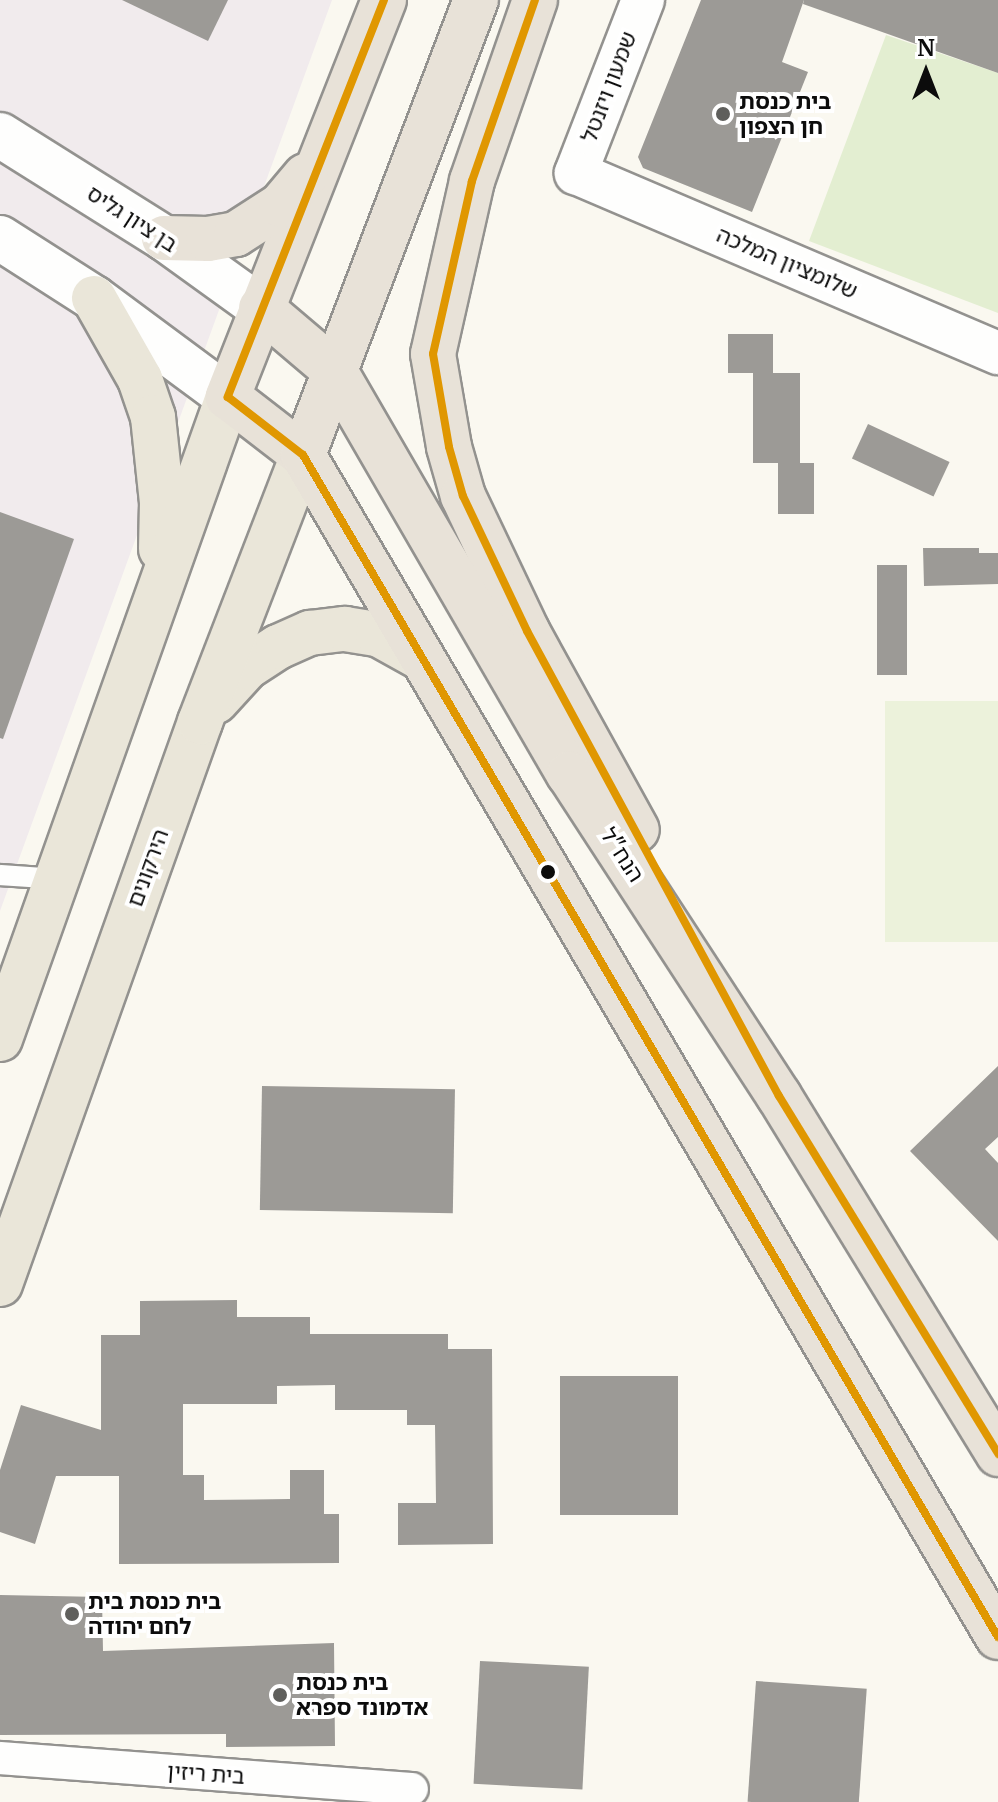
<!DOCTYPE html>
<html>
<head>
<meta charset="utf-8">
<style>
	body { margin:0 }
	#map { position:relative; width:998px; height:1802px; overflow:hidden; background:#faf8f0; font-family:Merriweather,"Noto Sans Hebrew",serif }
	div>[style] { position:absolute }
	.industrial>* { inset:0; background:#f1ebed }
	.green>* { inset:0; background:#e3eed1 }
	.pitch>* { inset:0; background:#ecf2db; transform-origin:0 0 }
	.building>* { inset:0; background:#9c9a96; transform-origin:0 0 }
	.roads { filter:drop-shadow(2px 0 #93928f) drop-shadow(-2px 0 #93928f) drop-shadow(0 2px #93928f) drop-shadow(0 -2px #93928f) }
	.service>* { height:20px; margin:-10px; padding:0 10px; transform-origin:10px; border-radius:10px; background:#fefefd }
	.pedestrian>* { height:32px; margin:-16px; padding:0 16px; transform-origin:16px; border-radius:16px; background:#fefefd }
	.minor>* { height:42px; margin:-21px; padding:0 21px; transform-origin:21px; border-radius:21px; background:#fefefd }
	.tertiary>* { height:44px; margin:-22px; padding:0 22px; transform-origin:22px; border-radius:22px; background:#fefefd }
	.primary>* { height:44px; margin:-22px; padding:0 22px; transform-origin:22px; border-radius:22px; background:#eae6d9 }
	.trunk>* { height:44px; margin:-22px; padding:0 22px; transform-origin:22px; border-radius:22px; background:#e8e2d8 }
	.bus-1>* { height:8px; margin:-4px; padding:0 4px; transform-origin:4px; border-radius:4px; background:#e09701 }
	.dots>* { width:22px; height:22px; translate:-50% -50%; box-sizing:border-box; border:4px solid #fff; border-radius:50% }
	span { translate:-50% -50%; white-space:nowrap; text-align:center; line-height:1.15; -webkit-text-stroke:8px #fff; paint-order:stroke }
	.street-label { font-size:22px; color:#0c0c0c }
	.poi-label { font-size:22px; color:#0c0c0c; font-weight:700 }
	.left { translate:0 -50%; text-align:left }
	.north { position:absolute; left:886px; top:32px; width:80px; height:80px; -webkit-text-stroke:6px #fff; paint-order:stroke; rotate:0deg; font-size:22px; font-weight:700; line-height:32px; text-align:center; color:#0c0c0c }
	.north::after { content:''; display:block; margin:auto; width:28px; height:36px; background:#0c0c0c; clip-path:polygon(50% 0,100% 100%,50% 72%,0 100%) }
</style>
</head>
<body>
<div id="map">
	<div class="industrial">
		<div style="clip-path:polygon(0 0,332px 0,0 911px)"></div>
	</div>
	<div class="green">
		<div style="clip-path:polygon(886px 35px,998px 73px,998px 313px,809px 241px)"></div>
	</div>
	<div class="pitch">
		<div style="left:998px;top:701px;width:241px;height:113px;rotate:90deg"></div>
	</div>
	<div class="building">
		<div style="clip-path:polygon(122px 0,228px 0,208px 41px)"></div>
		<div style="clip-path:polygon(701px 0,804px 0,782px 62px,808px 72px,752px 212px,643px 168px,638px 157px)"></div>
		<div style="clip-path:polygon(804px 0,998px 0,998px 73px,803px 4px)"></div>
		<div style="clip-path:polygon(728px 334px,773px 334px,773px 373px,800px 373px,800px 463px,814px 463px,814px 514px,778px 514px,778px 463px,753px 463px,753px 373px,728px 373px)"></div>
		<div style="left:868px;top:424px;width:90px;height:38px;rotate:25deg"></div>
		<div style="clip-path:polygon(0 512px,74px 539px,3px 739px,0 738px)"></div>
		<div style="clip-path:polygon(923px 548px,979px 548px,979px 553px,998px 553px,998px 584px,924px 586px)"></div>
		<div style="left:877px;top:565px;width:30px;height:110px"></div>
		<div style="clip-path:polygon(998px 1066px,998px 1137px,985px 1149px,998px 1163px,998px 1241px,910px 1151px)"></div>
		<div style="left:262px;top:1086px;width:193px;height:124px;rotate:1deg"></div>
		<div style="clip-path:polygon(237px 1300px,237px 1317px,310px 1317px,310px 1334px,448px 1334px,448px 1349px,492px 1349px,493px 1544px,398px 1545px,398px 1503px,436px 1503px,435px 1425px,407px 1425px,407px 1410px,335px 1410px,335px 1385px,277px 1386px,277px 1404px,183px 1404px,183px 1475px,204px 1475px,204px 1500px,290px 1499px,290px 1470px,324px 1470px,324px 1514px,339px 1514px,339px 1563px,119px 1564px,119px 1476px,56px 1476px,35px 1544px,0 1532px,0 1470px,21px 1405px,101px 1430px,101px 1335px,140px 1335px,140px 1301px)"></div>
		<div style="left:560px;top:1376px;width:118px;height:139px"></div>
		<div style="clip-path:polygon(0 1595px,102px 1597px,103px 1651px,334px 1643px,335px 1746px,226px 1747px,226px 1734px,0 1735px)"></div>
		<div style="left:480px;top:1661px;width:109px;height:123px;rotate:3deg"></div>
		<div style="left:756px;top:1681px;width:111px;height:121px;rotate:4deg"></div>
	</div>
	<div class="roads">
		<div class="service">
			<div style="left:0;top:875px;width:58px;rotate:3.9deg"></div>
		</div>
		<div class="pedestrian">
			<div style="left:0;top:1758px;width:413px;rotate:4.3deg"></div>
		</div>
		<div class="minor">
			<div style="left:643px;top:0;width:186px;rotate:111.2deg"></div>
			<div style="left:576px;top:173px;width:459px;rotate:23.1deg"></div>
		</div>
		<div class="tertiary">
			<div style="left:0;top:135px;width:194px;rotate:32.1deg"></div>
			<div style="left:164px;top:238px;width:120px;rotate:35.8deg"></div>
			<div style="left:0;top:238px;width:112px;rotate:32.6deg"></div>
			<div style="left:94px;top:298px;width:167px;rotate:36.5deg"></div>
		</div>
		<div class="primary">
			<div style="left:94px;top:298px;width:93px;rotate:60.4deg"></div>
			<div style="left:140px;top:379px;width:40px;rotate:71.1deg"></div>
			<div style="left:153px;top:417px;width:85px;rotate:84deg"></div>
			<div style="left:162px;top:502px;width:47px;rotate:91.2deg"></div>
			<div style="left:216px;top:701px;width:46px;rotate:-47.6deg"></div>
			<div style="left:247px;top:667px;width:37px;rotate:-33deg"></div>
			<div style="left:278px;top:647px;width:35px;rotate:-24deg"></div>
			<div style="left:310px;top:633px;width:35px;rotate:-7deg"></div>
			<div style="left:345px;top:629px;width:33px;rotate:9deg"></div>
			<div style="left:378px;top:634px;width:51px;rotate:29.1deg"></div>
			<div style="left:0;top:1039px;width:681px;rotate:-70.45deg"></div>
			<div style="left:0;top:1284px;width:597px;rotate:-70.41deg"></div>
			<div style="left:200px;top:722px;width:286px;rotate:-68.9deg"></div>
		</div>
		<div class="trunk">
			<div style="left:384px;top:0;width:427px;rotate:111.5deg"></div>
			<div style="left:228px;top:397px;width:95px;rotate:37.7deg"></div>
			<div style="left:303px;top:455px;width:1371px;rotate:59.55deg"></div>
			<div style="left:535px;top:0;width:192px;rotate:109.2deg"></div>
			<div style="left:472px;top:181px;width:177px;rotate:102.7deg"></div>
			<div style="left:433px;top:354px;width:94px;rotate:80.2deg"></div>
			<div style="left:449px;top:447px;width:51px;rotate:74.1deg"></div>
			<div style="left:463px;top:496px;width:149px;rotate:64.6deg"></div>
			<div style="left:527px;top:631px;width:227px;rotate:61.1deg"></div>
			<div style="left:164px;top:238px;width:44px;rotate:1.3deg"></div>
			<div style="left:208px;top:239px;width:28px;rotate:-10deg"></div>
			<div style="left:236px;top:234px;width:54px;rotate:-32.8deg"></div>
			<div style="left:281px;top:205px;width:38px;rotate:-50deg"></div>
			<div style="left:261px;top:308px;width:97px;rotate:40.4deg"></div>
			<div style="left:335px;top:371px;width:466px;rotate:59.9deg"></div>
			<div style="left:569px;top:774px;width:384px;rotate:56.9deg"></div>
			<div style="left:779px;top:1096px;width:420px;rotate:58.5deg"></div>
			<div style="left:303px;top:455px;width:487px;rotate:-69.2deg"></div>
		</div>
	</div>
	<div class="bus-1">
		<div style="left:384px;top:0;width:427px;rotate:111.5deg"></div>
		<div style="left:228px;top:397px;width:95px;rotate:37.7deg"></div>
		<div style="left:303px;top:455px;width:1371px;rotate:59.55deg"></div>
		<div style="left:535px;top:0;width:192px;rotate:109.2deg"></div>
		<div style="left:472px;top:181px;width:177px;rotate:102.7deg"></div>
		<div style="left:433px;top:354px;width:94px;rotate:80.2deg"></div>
		<div style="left:449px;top:447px;width:51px;rotate:74.1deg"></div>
		<div style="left:463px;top:496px;width:149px;rotate:64.6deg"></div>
		<div style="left:527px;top:631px;width:529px;rotate:61.55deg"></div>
		<div style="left:779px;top:1096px;width:420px;rotate:58.5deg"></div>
	</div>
	<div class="dots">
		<div style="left:723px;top:114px;background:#5f5f5c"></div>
		<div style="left:548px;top:872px;background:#0c0c0c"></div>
		<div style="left:72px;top:1614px;background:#5f5f5c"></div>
		<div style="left:280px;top:1695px;background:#5f5f5c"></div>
	</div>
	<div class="street-label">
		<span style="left:609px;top:87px;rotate:-69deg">שמעון ויזנטל</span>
		<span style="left:132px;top:219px;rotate:33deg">בן ציון גליס</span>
		<span style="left:787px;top:263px;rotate:23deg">שלומציון המלכה</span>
		<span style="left:622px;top:855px;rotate:57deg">הנח"ל</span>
		<span style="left:148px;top:868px;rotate:-70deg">הירקונים</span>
		<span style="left:206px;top:1774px;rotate:4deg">בית ריזין</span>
	</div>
	<div class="poi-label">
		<span class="left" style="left:739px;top:114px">בית כנסת<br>חן הצפון</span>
		<span class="left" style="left:88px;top:1614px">בית כנסת בית<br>לחם יהודה</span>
		<span class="left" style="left:296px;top:1695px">בית כנסת<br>אדמונד ספרא</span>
	</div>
	<div class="north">N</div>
</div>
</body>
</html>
